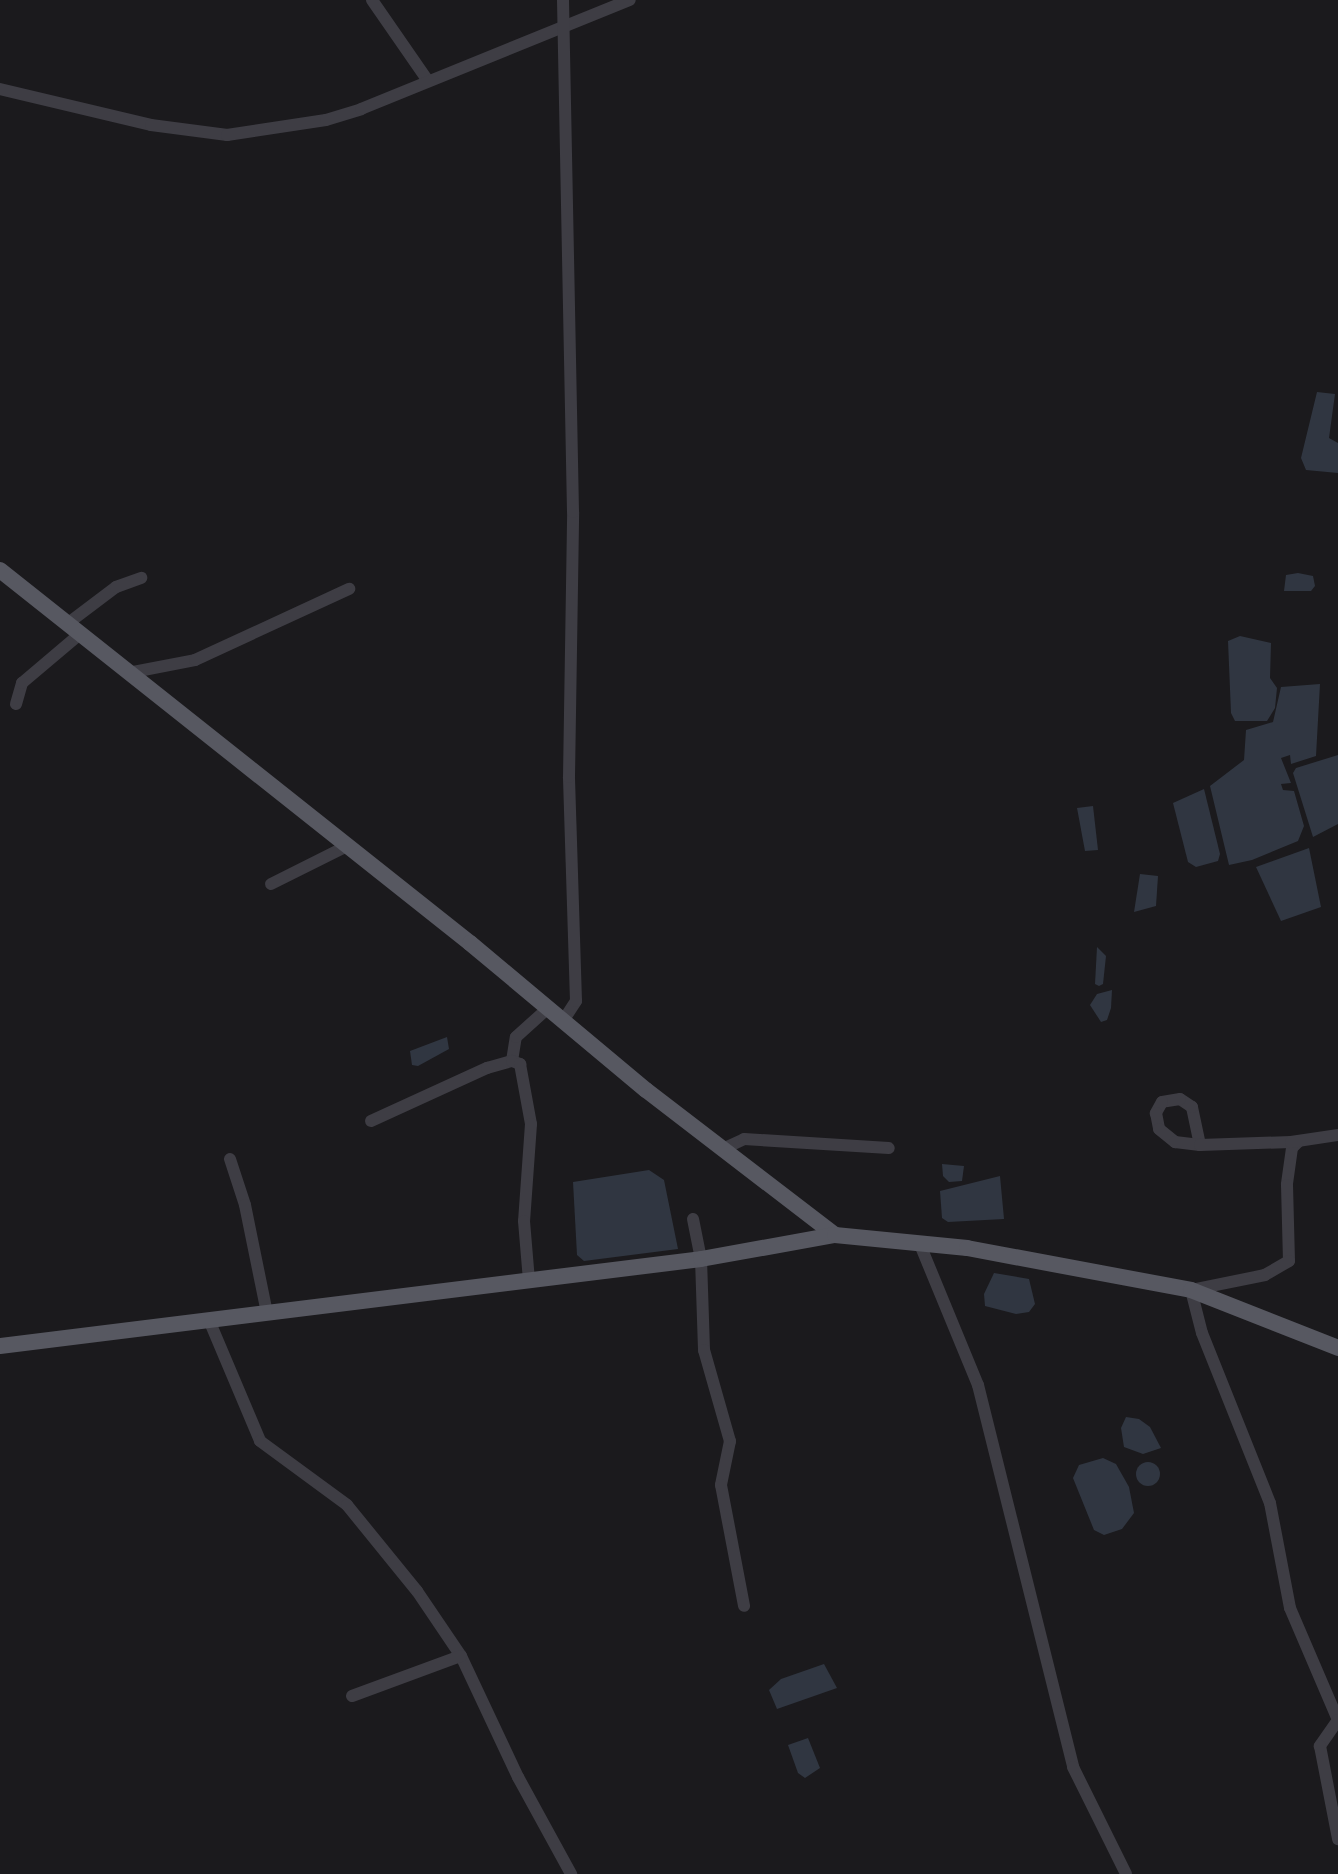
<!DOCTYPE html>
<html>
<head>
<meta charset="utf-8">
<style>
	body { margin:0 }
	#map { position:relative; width:1338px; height:1874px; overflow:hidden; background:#1b1a1d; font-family:Inter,sans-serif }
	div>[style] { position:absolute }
	.water>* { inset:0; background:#303641 }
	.round { border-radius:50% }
	.minor>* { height:12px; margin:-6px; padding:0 6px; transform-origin:6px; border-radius:6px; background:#3e3d44 }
	.major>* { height:16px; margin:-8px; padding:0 8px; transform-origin:8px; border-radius:8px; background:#575861 }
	span { translate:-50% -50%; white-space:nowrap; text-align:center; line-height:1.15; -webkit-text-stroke:5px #161518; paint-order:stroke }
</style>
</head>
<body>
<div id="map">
	<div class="water">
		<div style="clip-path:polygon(1317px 392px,1335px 394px,1329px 438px,1338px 443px,1338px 473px,1306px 470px,1301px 458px)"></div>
		<div style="clip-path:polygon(1298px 573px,1313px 576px,1315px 586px,1311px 591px,1284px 591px,1286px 575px)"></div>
		<div style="clip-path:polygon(1240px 636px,1271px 643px,1270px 678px,1277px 688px,1275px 708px,1267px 721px,1235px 721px,1231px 713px,1228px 641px)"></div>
		<div style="clip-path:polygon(1320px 684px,1316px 756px,1291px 764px,1290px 755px,1281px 758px,1291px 783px,1281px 784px,1283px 790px,1294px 791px,1304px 826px,1298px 841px,1252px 860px,1229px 865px,1210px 786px,1244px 760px,1246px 730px,1273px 722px,1281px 687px)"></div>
		<div style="clip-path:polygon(1338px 755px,1338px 824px,1313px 837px,1293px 773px,1296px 768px)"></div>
		<div style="clip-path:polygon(1204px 789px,1220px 854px,1218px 861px,1196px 867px,1188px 862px,1173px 803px)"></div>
		<div style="clip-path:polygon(1093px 806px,1098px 850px,1085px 851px,1077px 808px)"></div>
		<div style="clip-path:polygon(1309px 848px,1321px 907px,1281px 921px,1256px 867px)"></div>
		<div style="clip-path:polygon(1140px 874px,1158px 876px,1156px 906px,1134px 912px)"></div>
		<div style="clip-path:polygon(1097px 947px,1106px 956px,1103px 984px,1099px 986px,1095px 984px)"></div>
		<div style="clip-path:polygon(1112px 990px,1111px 1008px,1107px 1020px,1101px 1022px,1090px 1005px,1097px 994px)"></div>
		<div style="clip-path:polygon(447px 1037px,449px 1049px,418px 1066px,412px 1065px,410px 1051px)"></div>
		<div style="clip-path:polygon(942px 1164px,964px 1166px,962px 1181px,949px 1182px,943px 1176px)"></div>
		<div style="clip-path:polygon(649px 1170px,664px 1180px,678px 1249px,584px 1261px,577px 1255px,573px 1182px)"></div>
		<div style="clip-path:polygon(1000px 1176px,1004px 1219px,948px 1222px,942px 1218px,940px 1191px)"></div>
		<div style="clip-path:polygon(994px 1273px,1029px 1279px,1035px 1304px,1029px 1312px,1016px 1314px,985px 1306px,984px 1294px)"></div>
		<div style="clip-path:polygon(1126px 1417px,1139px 1419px,1150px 1427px,1161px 1448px,1143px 1454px,1124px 1447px,1121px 1428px)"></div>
		<div style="clip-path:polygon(1103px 1458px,1116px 1464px,1129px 1487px,1134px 1513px,1122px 1529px,1104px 1535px,1094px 1530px,1073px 1478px,1079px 1465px)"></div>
		<div class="round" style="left:1136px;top:1462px;width:24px;height:24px"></div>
		<div style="clip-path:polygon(824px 1664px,837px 1688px,777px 1709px,769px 1690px,781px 1679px)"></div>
		<div style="clip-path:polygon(808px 1738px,820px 1768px,805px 1778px,798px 1773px,788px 1745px)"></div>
	</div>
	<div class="minor">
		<div style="left:372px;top:0;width:98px;rotate:55.3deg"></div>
		<div style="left:0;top:89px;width:155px;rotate:13.4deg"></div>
		<div style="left:151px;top:125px;width:77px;rotate:7.5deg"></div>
		<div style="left:227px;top:135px;width:100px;rotate:-8.6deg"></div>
		<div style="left:326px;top:120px;width:37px;rotate:-17deg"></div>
		<div style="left:361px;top:109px;width:290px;rotate:-22.1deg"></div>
		<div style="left:67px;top:624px;width:61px;rotate:-37.1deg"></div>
		<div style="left:116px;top:587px;width:27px;rotate:-20deg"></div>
		<div style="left:128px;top:673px;width:68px;rotate:-11deg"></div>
		<div style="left:195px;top:660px;width:170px;rotate:-24.8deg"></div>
		<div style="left:16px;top:704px;width:22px;rotate:-74deg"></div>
		<div style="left:22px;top:683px;width:76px;rotate:-40.2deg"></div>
		<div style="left:271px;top:884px;width:83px;rotate:-26.6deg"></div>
		<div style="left:563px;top:1021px;width:24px;rotate:-57deg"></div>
		<div style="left:576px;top:1001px;width:224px;rotate:-91.8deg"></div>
		<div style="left:569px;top:777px;width:265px;rotate:-89.1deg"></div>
		<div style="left:573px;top:512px;width:512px;rotate:-91.12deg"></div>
		<div style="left:512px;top:1061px;width:24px;rotate:-81deg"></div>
		<div style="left:516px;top:1037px;width:42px;rotate:-42.1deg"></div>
		<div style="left:371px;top:1121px;width:128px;rotate:-24.6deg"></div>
		<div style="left:487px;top:1068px;width:26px;rotate:-16deg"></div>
		<div style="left:512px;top:1061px;width:9px;rotate:21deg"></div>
		<div style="left:520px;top:1064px;width:61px;rotate:79.6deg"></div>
		<div style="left:531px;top:1124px;width:97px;rotate:94.1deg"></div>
		<div style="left:524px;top:1221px;width:60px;rotate:85.2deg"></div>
		<div style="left:1299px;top:1141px;width:10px;rotate:135deg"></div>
		<div style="left:1292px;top:1148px;width:37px;rotate:98deg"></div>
		<div style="left:1287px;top:1185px;width:76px;rotate:88.5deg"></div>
		<div style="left:1289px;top:1261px;width:28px;rotate:150deg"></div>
		<div style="left:1265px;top:1275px;width:76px;rotate:168.5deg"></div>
		<div style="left:1191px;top:1290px;width:44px;rotate:75.7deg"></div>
		<div style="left:1202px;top:1333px;width:183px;rotate:68.2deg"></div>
		<div style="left:1270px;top:1503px;width:107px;rotate:79.2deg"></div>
		<div style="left:1290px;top:1608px;width:122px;rotate:66.8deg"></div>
		<div style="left:1338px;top:1720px;width:32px;rotate:125deg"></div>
		<div style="left:1320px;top:1746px;width:95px;rotate:79deg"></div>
		<div style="left:1200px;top:1145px;width:39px;rotate:-102deg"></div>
		<div style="left:1192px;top:1107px;width:14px;rotate:-146deg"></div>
		<div style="left:1180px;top:1099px;width:18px;rotate:171deg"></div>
		<div style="left:1162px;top:1102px;width:13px;rotate:119deg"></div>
		<div style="left:1156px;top:1113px;width:16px;rotate:79deg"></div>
		<div style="left:1159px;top:1129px;width:21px;rotate:39deg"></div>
		<div style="left:1175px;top:1142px;width:25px;rotate:7deg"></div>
		<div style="left:1200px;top:1145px;width:91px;rotate:-1.9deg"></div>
		<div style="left:1291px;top:1142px;width:48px;rotate:-8.5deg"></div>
		<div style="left:725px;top:1148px;width:21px;rotate:-25deg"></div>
		<div style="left:744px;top:1139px;width:145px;rotate:3.6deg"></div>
		<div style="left:230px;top:1159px;width:48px;rotate:71.9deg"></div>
		<div style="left:245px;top:1205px;width:110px;rotate:78.5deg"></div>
		<div style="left:693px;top:1219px;width:41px;rotate:78.7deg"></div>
		<div style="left:701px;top:1259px;width:91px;rotate:88.1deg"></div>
		<div style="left:704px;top:1350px;width:95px;rotate:74.1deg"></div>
		<div style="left:730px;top:1441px;width:45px;rotate:101.6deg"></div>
		<div style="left:721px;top:1485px;width:123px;rotate:79.2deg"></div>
		<div style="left:919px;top:1242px;width:155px;rotate:67.6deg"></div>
		<div style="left:978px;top:1385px;width:394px;rotate:76deg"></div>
		<div style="left:1073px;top:1767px;width:119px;rotate:63.6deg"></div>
		<div style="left:209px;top:1320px;width:131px;rotate:67.1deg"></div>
		<div style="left:260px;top:1441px;width:108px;rotate:36.3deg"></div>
		<div style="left:347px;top:1505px;width:111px;rotate:50.9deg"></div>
		<div style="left:417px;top:1591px;width:78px;rotate:55.9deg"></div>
		<div style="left:461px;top:1656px;width:134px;rotate:64.8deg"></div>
		<div style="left:518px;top:1777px;width:111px;rotate:61.3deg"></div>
		<div style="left:352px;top:1696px;width:116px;rotate:-20.2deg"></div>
	</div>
	<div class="major">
		<div style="left:0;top:570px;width:600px;rotate:38.44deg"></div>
		<div style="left:470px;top:943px;width:229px;rotate:39.9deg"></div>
		<div style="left:646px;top:1090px;width:238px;rotate:37.5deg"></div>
		<div style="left:0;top:1346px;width:706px;rotate:-7.07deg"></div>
		<div style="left:701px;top:1259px;width:136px;rotate:-10.2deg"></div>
		<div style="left:835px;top:1235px;width:133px;rotate:5.6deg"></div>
		<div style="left:967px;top:1248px;width:228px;rotate:10.6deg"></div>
		<div style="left:1191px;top:1290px;width:158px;rotate:21.5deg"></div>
	</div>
</div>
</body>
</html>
